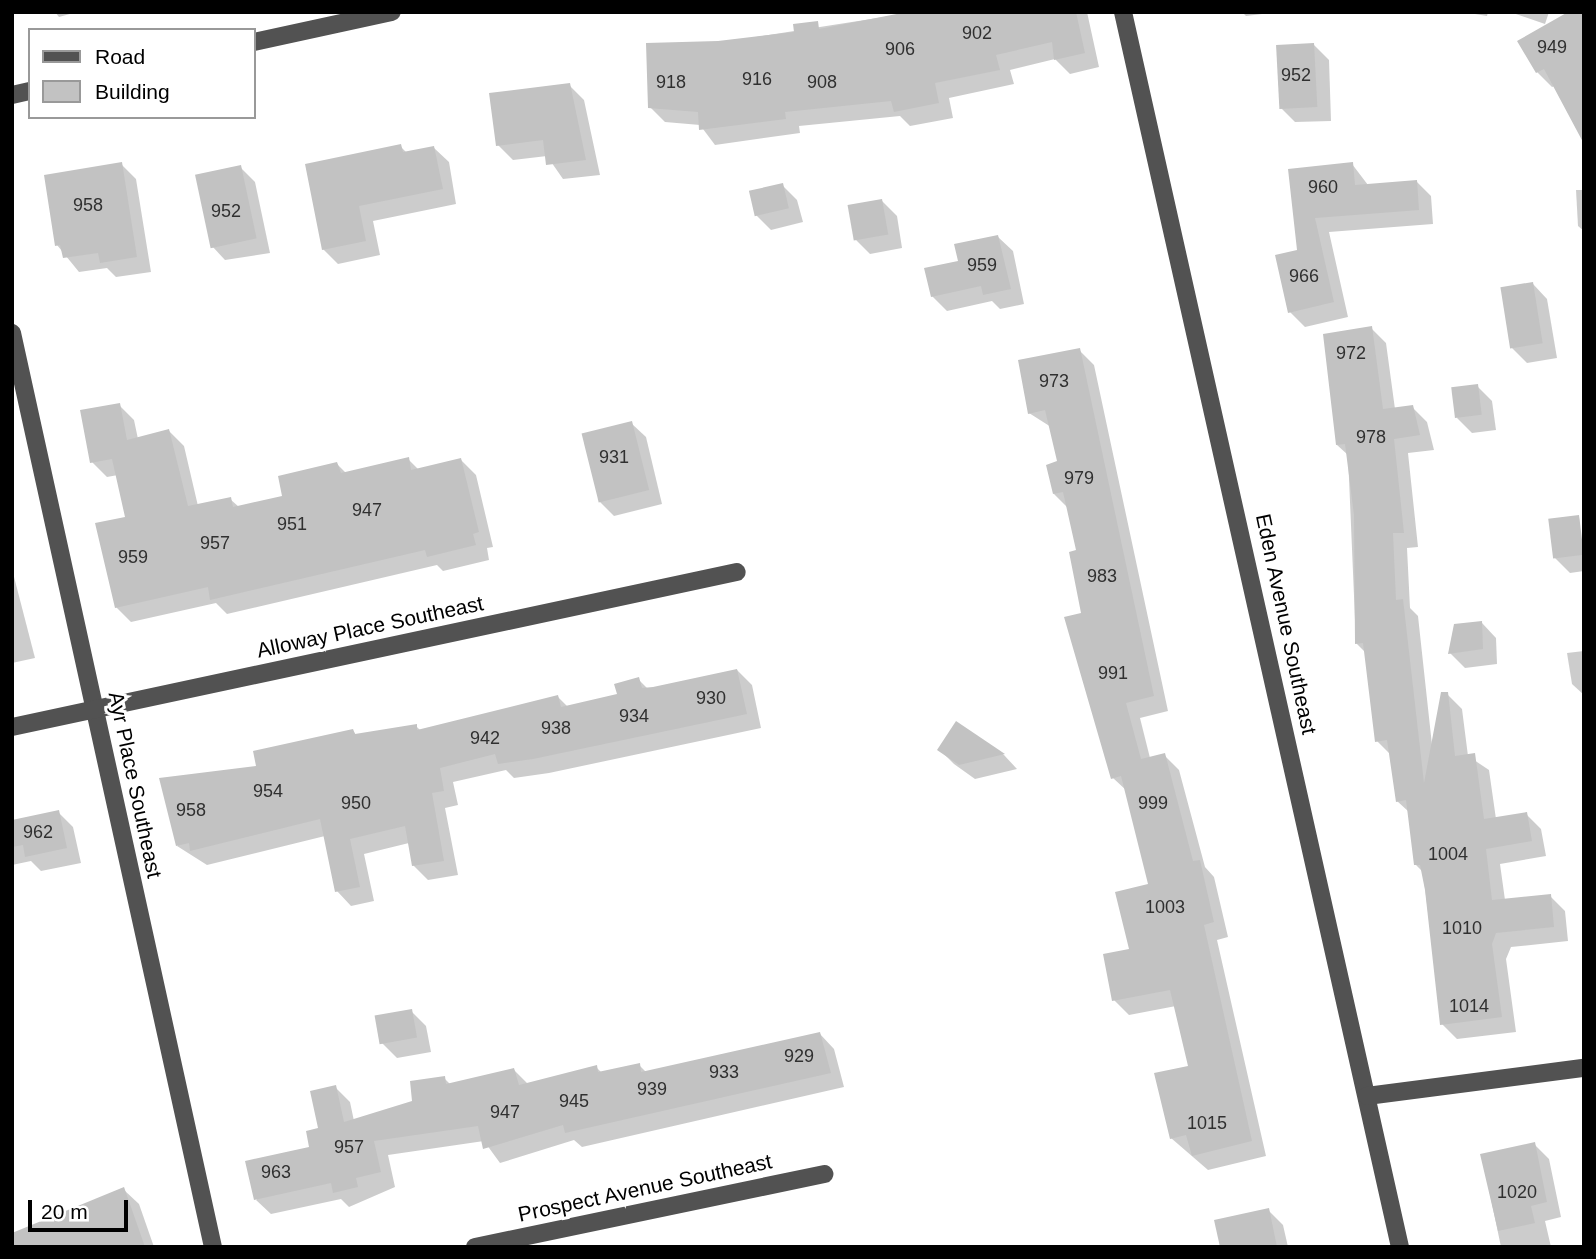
<!DOCTYPE html>
<html>
<head>
<meta charset="utf-8">
<style>
	body { margin:0 }
	#map { position:relative; width:1596px; height:1259px; overflow:hidden; background:#fff; font-family:Helvetica,sans-serif }
	div>[style] { position:absolute }
	.shadow>* { inset:0; background:#0003 }
	.building>* { inset:0; background:#c2c2c2; transform-origin:0 0 }
	.minor>* { height:18px; margin:-9px; padding:0 9px; transform-origin:9px; border-radius:9px; background:#525252 }
	span { translate:-50% -50%; white-space:nowrap; text-align:center; line-height:1.15; -webkit-text-stroke:6px #fff; paint-order:stroke }
	.number-label { font-size:18px; color:#303030 }
	.number-label span { -webkit-text-stroke-width:0 }
	.street-label { font-size:21px; color:#000 }
	.frame { position:absolute; inset:0; border:14px solid #000; pointer-events:none }
	.legend { position:absolute; left:28px; top:28px; width:228px; height:91px; box-sizing:border-box; background:#fff; border:2px solid #999; margin:0; padding:9px 12px; list-style:none; font-size:21px; color:#000 }
	.legend li { display:flex; align-items:center; gap:14px; height:35px }
	.legend b { width:35px; border:2px solid #999 }
	.scale { position:absolute; left:28px; top:1200px; width:100px; height:32px; box-sizing:border-box; border:4px solid #000; border-top:0; padding-left:9px; font-size:21px; line-height:24px; white-space:nowrap; color:#000; -webkit-text-stroke:5px #fff; paint-order:stroke }
</style>
</head>
<body>
<div id="map">
	<div class="shadow">
		<div style="clip-path:polygon(55px 12px,77px 12px,59px 17px)"></div>
		<div style="clip-path:polygon(916px 12px,1087px 12px,1099px 67px,1070px 74px,1055px 59px,1010px 70px,1014px 84px,949px 98px,953px 118px,910px 126px,900px 116px,799px 126px,800px 133px,715px 145px,700px 125px,665px 122px,650px 107px,718px 43px)"></div>
		<div style="clip-path:polygon(1242px 12px,1279px 12px,1246px 16px)"></div>
		<div style="clip-path:polygon(1463px 12px,1488px 12px,1487px 16px)"></div>
		<div style="clip-path:polygon(1510px 12px,1549px 12px,1545px 24px)"></div>
		<div style="clip-path:polygon(1584px 12px,1555px 86px,1552px 87px,1537px 72px)"></div>
		<div style="clip-path:polygon(1314px 45px,1329px 60px,1331px 121px,1295px 122px,1280px 107px)"></div>
		<div style="clip-path:polygon(569px 85px,584px 100px,600px 175px,563px 179px,547px 156px,513px 160px,498px 145px)"></div>
		<div style="clip-path:polygon(400px 146px,407px 153px,434px 148px,449px 162px,456px 204px,373px 221px,380px 255px,338px 264px,323px 249px)"></div>
		<div style="clip-path:polygon(121px 164px,136px 179px,151px 272px,116px 277px,107px 268px,79px 272px,57px 245px)"></div>
		<div style="clip-path:polygon(1352px 164px,1368px 185px,1416px 181px,1431px 196px,1433px 224px,1329px 232px,1348px 317px,1305px 327px,1290px 312px,1298px 252px,1289px 171px)"></div>
		<div style="clip-path:polygon(240px 167px,255px 182px,270px 253px,225px 260px,211px 245px)"></div>
		<div style="clip-path:polygon(782px 185px,797px 200px,803px 222px,771px 230px,756px 215px)"></div>
		<div style="clip-path:polygon(1576px 190px,1584px 190px,1584px 231px,1578px 226px)"></div>
		<div style="clip-path:polygon(882px 201px,897px 216px,902px 248px,870px 254px,855px 239px)"></div>
		<div style="clip-path:polygon(998px 237px,1013px 251px,1024px 304px,1000px 309px,992px 301px,947px 311px,932px 296px)"></div>
		<div style="clip-path:polygon(1533px 284px,1547px 299px,1557px 358px,1527px 363px,1512px 348px)"></div>
		<div style="clip-path:polygon(1371px 328px,1386px 343px,1395px 409px,1412px 407px,1427px 422px,1434px 450px,1408px 453px,1418px 547px,1407px 548px,1410px 608px,1418px 616px,1432px 745px,1447px 694px,1462px 709px,1468px 756px,1489px 770px,1496px 819px,1526px 814px,1541px 829px,1546px 856px,1500px 864px,1505px 900px,1550px 896px,1565px 911px,1568px 941px,1511px 947px,1506px 959px,1516px 1032px,1457px 1039px,1442px 1024px,1423px 872px,1416px 865px,1409px 812px,1397px 801px,1391px 755px,1377px 741px,1366px 653px,1356px 643px,1348px 455px,1337px 445px)"></div>
		<div style="clip-path:polygon(1079px 350px,1094px 365px,1168px 711px,1140px 718px,1150px 758px,1164px 755px,1179px 770px,1205px 867px,1214px 877px,1228px 937px,1217px 940px,1266px 1156px,1208px 1170px,1171px 1138px,1190px 1068px,1176px 1006px,1129px 1015px,1114px 1000px,1150px 886px,1127px 791px,1113px 778px,1079px 552px,1068px 508px,1054px 494px,1059px 463px,1051px 427px,1029px 413px)"></div>
		<div style="clip-path:polygon(1477px 386px,1492px 401px,1496px 430px,1472px 433px,1457px 418px)"></div>
		<div style="clip-path:polygon(119px 405px,134px 420px,138px 439px,169px 431px,184px 446px,198px 506px,230px 499px,239px 507px,284px 497px,337px 464px,347px 474px,408px 459px,419px 470px,461px 460px,476px 475px,493px 547px,487px 548px,489px 560px,443px 571px,437px 565px,227px 614px,216px 603px,131px 622px,116px 607px,127px 518px,118px 475px,107px 477px,92px 462px)"></div>
		<div style="clip-path:polygon(631px 423px,646px 437px,662px 504px,614px 516px,599px 501px)"></div>
		<div style="clip-path:polygon(1579px 517px,1584px 571px,1570px 573px,1555px 558px)"></div>
		<div style="clip-path:polygon(12px 569px,35px 658px,12px 663px)"></div>
		<div style="clip-path:polygon(1482px 623px,1496px 638px,1497px 664px,1465px 668px,1450px 653px)"></div>
		<div style="clip-path:polygon(1584px 651px,1584px 695px,1572px 684px,1567px 653px)"></div>
		<div style="clip-path:polygon(737px 670px,752px 685px,761px 728px,549px 773px,514px 778px,506px 770px,453px 782px,458px 805px,445px 808px,458px 875px,428px 880px,413px 865px,409px 843px,364px 854px,374px 901px,351px 906px,337px 891px,325px 836px,207px 865px,177px 846px,258px 767px,353px 731px,357px 736px,416px 726px,421px 731px,558px 697px,568px 707px,619px 696px,638px 679px,648px 689px)"></div>
		<div style="clip-path:polygon(956px 723px,1004px 755px,1017px 769px,975px 779px,954px 764px,939px 749px)"></div>
		<div style="clip-path:polygon(58px 812px,73px 827px,81px 863px,41px 871px,31px 861px,12px 865px,12px 821px)"></div>
		<div style="clip-path:polygon(411px 1011px,426px 1026px,431px 1052px,397px 1058px,382px 1043px)"></div>
		<div style="clip-path:polygon(820px 1034px,834px 1049px,844px 1087px,582px 1147px,574px 1140px,500px 1163px,484px 1141px,388px 1155px,395px 1187px,349px 1207px,341px 1199px,271px 1214px,256px 1200px,311px 1148px,335px 1087px,350px 1102px,354px 1121px,414px 1102px,444px 1078px,451px 1085px,514px 1070px,528px 1084px,596px 1067px,602px 1073px,639px 1065px,647px 1073px)"></div>
		<div style="clip-path:polygon(1534px 1144px,1549px 1159px,1561px 1217px,1545px 1221px,1551px 1247px,1501px 1247px,1482px 1156px)"></div>
		<div style="clip-path:polygon(124px 1190px,139px 1204px,154px 1247px,12px 1247px)"></div>
		<div style="clip-path:polygon(1268px 1210px,1283px 1225px,1288px 1247px,1222px 1247px)"></div>
	</div>
	<div class="building">
		<div style="clip-path:polygon(907px 12px,1076px 12px,1085px 53px,1054px 60px,1052px 42px,996px 55px,1000px 70px,935px 83px,939px 103px,894px 112px,891px 101px,785px 112px,786px 119px,699px 130px,698px 112px,648px 108px,646px 43px,718px 41px,794px 32px,793px 24px,818px 21px,819px 29px)"></div>
		<div style="clip-path:polygon(1568px 12px,1584px 12px,1584px 144px,1544px 69px,1536px 73px,1517px 41px)"></div>
		<div style="left:1314px;top:43px;width:64px;height:38px;rotate:87deg"></div>
		<div style="clip-path:polygon(570px 83px,586px 160px,546px 165px,543px 140px,496px 146px,489px 93px)"></div>
		<div style="clip-path:polygon(401px 144px,403px 152px,434px 146px,443px 189px,359px 206px,366px 241px,322px 250px,305px 164px)"></div>
		<div style="clip-path:polygon(122px 162px,137px 257px,100px 263px,98px 253px,63px 258px,60px 245px,55px 246px,44px 175px)"></div>
		<div style="clip-path:polygon(1353px 162px,1355px 185px,1417px 180px,1419px 210px,1315px 218px,1334px 302px,1288px 313px,1275px 255px,1297px 250px,1288px 169px)"></div>
		<div style="left:241px;top:165px;width:75px;height:47px;rotate:78deg"></div>
		<div style="left:783px;top:183px;width:26px;height:35px;rotate:77deg"></div>
		<div style="left:882px;top:199px;width:36px;height:35px;rotate:80deg"></div>
		<div style="clip-path:polygon(998px 235px,1011px 289px,983px 295px,981px 286px,931px 297px,924px 268px,958px 261px,954px 244px)"></div>
		<div style="left:1533px;top:282px;width:62px;height:33px;rotate:81deg"></div>
		<div style="clip-path:polygon(1372px 326px,1383px 409px,1413px 405px,1420px 435px,1394px 439px,1404px 533px,1393px 533px,1396px 600px,1403px 599px,1424px 783px,1441px 692px,1448px 692px,1455px 756px,1475px 753px,1484px 819px,1527px 812px,1532px 841px,1486px 849px,1492px 900px,1551px 894px,1554px 927px,1496px 933px,1492px 944px,1502px 1017px,1440px 1025px,1425px 890px,1420px 865px,1414px 865px,1406px 800px,1396px 802px,1387px 740px,1375px 742px,1363px 643px,1355px 644px,1354px 515px,1345px 444px,1336px 445px,1323px 334px)"></div>
		<div style="clip-path:polygon(1080px 348px,1154px 696px,1126px 703px,1141px 759px,1165px 753px,1193px 861px,1200px 860px,1214px 922px,1204px 925px,1252px 1141px,1192px 1156px,1186px 1135px,1170px 1139px,1154px 1073px,1188px 1066px,1170px 990px,1112px 1001px,1103px 954px,1129px 949px,1115px 892px,1148px 884px,1121px 776px,1111px 779px,1064px 617px,1081px 613px,1069px 552px,1076px 550px,1063px 492px,1053px 494px,1046px 465px,1057px 461px,1045px 410px,1028px 414px,1018px 360px)"></div>
		<div style="left:1478px;top:384px;width:31px;height:27px;rotate:83deg"></div>
		<div style="clip-path:polygon(120px 403px,127px 440px,169px 429px,188px 506px,231px 497px,233px 507px,282px 496px,278px 476px,337px 462px,341px 473px,409px 457px,411px 470px,461px 458px,479px 532px,473px 534px,476px 545px,427px 557px,425px 550px,210px 600px,208px 587px,115px 608px,95px 523px,125px 517px,112px 459px,90px 463px,80px 410px)"></div>
		<div style="left:632px;top:421px;width:71px;height:52px;rotate:76deg"></div>
		<div style="left:1579px;top:515px;width:40px;height:31px;rotate:83deg"></div>
		<div style="clip-path:polygon(1482px 621px,1483px 649px,1448px 654px,1454px 624px)"></div>
		<div style="clip-path:polygon(737px 669px,747px 714px,533px 759px,498px 764px,495px 754px,440px 768px,444px 791px,432px 793px,444px 861px,412px 866px,405px 826px,350px 839px,360px 887px,335px 892px,320px 819px,190px 851px,189px 843px,176px 846px,159px 778px,256px 766px,253px 751px,353px 729px,355px 734px,417px 724px,417px 730px,558px 695px,561px 707px,617px 694px,614px 684px,639px 677px,642px 688px,653px 687px)"></div>
		<div style="clip-path:polygon(956px 721px,1005px 754px,959px 765px,937px 750px)"></div>
		<div style="clip-path:polygon(59px 810px,67px 848px,25px 857px,23px 845px,12px 847px,12px 820px)"></div>
		<div style="left:412px;top:1009px;width:29px;height:38px;rotate:80deg"></div>
		<div style="clip-path:polygon(820px 1032px,831px 1073px,565px 1133px,563px 1125px,483px 1149px,478px 1126px,374px 1141px,381px 1172px,356px 1178px,358px 1187px,333px 1193px,331px 1183px,254px 1200px,245px 1161px,309px 1147px,306px 1131px,318px 1128px,310px 1091px,336px 1085px,344px 1122px,412px 1101px,410px 1081px,445px 1076px,446px 1084px,514px 1068px,519px 1085px,597px 1065px,598px 1072px,640px 1063px,641px 1072px)"></div>
		<div style="clip-path:polygon(1535px 1142px,1547px 1202px,1531px 1206px,1535px 1223px,1498px 1231px,1480px 1154px)"></div>
		<div style="clip-path:polygon(124px 1187px,145px 1247px,12px 1247px,12px 1233px)"></div>
		<div style="clip-path:polygon(1269px 1208px,1277px 1247px,1220px 1247px,1214px 1220px)"></div>
	</div>
	<div class="minor">
		<div style="left:1123px;top:12px;width:1266px;rotate:77.36deg"></div>
		<div style="left:254px;top:42px;width:141px;rotate:-12.3deg"></div>
		<div style="left:12px;top:95px;width:18px;rotate:-13deg"></div>
		<div style="left:12px;top:333px;width:936px;rotate:77.6deg"></div>
		<div style="left:12px;top:727px;width:741px;rotate:-12.07deg"></div>
		<div style="left:1367px;top:1096px;width:219px;rotate:-7.4deg"></div>
		<div style="left:475px;top:1247px;width:357px;rotate:-11.8deg"></div>
	</div>
	<div class="number-label">
		<span style="left:977px;top:33px">902</span>
		<span style="left:1552px;top:47px">949</span>
		<span style="left:900px;top:49px">906</span>
		<span style="left:1296px;top:75px">952</span>
		<span style="left:757px;top:79px">916</span>
		<span style="left:671px;top:82px">918</span>
		<span style="left:822px;top:82px">908</span>
		<span style="left:1323px;top:187px">960</span>
		<span style="left:88px;top:205px">958</span>
		<span style="left:226px;top:211px">952</span>
		<span style="left:982px;top:265px">959</span>
		<span style="left:1304px;top:276px">966</span>
		<span style="left:1351px;top:353px">972</span>
		<span style="left:1054px;top:381px">973</span>
		<span style="left:1371px;top:437px">978</span>
		<span style="left:614px;top:457px">931</span>
		<span style="left:1079px;top:478px">979</span>
		<span style="left:367px;top:510px">947</span>
		<span style="left:292px;top:524px">951</span>
		<span style="left:215px;top:543px">957</span>
		<span style="left:133px;top:557px">959</span>
		<span style="left:1102px;top:576px">983</span>
		<span style="left:1113px;top:673px">991</span>
		<span style="left:711px;top:698px">930</span>
		<span style="left:634px;top:716px">934</span>
		<span style="left:556px;top:728px">938</span>
		<span style="left:485px;top:738px">942</span>
		<span style="left:268px;top:791px">954</span>
		<span style="left:356px;top:803px">950</span>
		<span style="left:1153px;top:803px">999</span>
		<span style="left:191px;top:810px">958</span>
		<span style="left:38px;top:832px">962</span>
		<span style="left:1448px;top:854px">1004</span>
		<span style="left:1165px;top:907px">1003</span>
		<span style="left:1462px;top:928px">1010</span>
		<span style="left:1469px;top:1006px">1014</span>
		<span style="left:799px;top:1056px">929</span>
		<span style="left:724px;top:1072px">933</span>
		<span style="left:652px;top:1089px">939</span>
		<span style="left:574px;top:1101px">945</span>
		<span style="left:505px;top:1112px">947</span>
		<span style="left:1207px;top:1123px">1015</span>
		<span style="left:349px;top:1147px">957</span>
		<span style="left:276px;top:1172px">963</span>
		<span style="left:1517px;top:1192px">1020</span>
	</div>
	<div class="street-label">
		<span style="left:1286px;top:624px;rotate:78deg">Eden Avenue Southeast</span>
		<span style="left:370px;top:627px;rotate:-12deg">Alloway Place Southeast</span>
		<span style="left:135px;top:785px;rotate:78deg">Ayr Place Southeast</span>
		<span style="left:645px;top:1188px;rotate:-12deg">Prospect Avenue Southeast</span>
	</div>
	<div class="frame"></div>
	<ul class="legend">
	<li><b style="height:9px;background:#525252"></b>Road</li>
	<li><b style="height:19px;background:#c2c2c2"></b>Building</li>
	</ul>
	<div class="scale">20 m</div>
</div>
</body>
</html>
